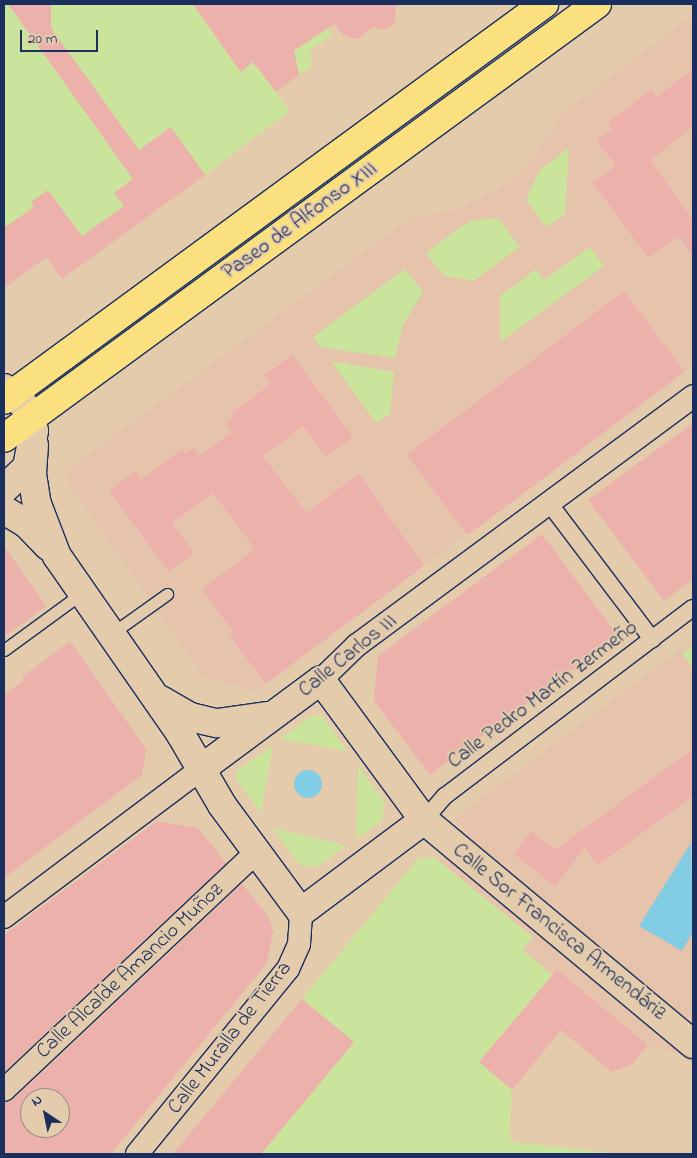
<!DOCTYPE html>
<html>
<head>
<meta charset="utf-8">
<style>
	body { margin:0 }
	#map { position:relative; width:697px; height:1158px; overflow:hidden; background:#e3cbab; font-family:"Indie Flower",sans-serif }
	div>[style] { position:absolute }
	.built>* { inset:0; background:#e6c3ab }
	.green>* { inset:0; background:#cae49b }
	.water>* { inset:0; background:#83cde4 }
	.round { border-radius:50% }
	.building>* { inset:0; background:#ecb1ab; transform-origin:0 0 }
	.roads { filter:drop-shadow(1px 0 #1b2f5e) drop-shadow(-1px 0 #1b2f5e) drop-shadow(0 1px #1b2f5e) drop-shadow(0 -1px #1b2f5e) }
	.service>* { height:11px; margin:-5.5px; padding:0 5.5px; transform-origin:5.5px; border-radius:5.5px; background:#e3cbab }
	.pedestrian>* { height:16px; margin:-8px; padding:0 8px; transform-origin:8px; border-radius:8px; background:#e3cbab }
	.minor>* { height:22px; margin:-11px; padding:0 11px; transform-origin:11px; border-radius:11px; background:#e3cbab }
	.tertiary>* { height:28px; margin:-14px; padding:0 14px; transform-origin:14px; border-radius:14px; background:#e3cbab }
	.secondary>* { height:28px; margin:-14px; padding:0 14px; transform-origin:14px; border-radius:14px; background:#e3cbab }
	.primary>* { height:28px; margin:-14px; padding:0 14px; transform-origin:14px; border-radius:14px; background:#fbe080 }
	span { translate:-50% -50%; white-space:nowrap; text-align:center; line-height:1.15; -webkit-text-stroke:4px #e3cbab; paint-order:stroke }
	.street-label { font-size:21px; color:#1b2f5e }
	.frame { position:absolute; inset:0; border:5px solid #1b2f5e; pointer-events:none }
	.north { position:absolute; left:20px; top:1088px; width:50px; height:50px; box-sizing:border-box; background:#e3cbab; border:1px solid #938d8c; border-radius:50%; rotate:326deg; font-size:14px; font-weight:700; line-height:20px; text-align:center; color:#1b2f5e }
	.north::after { content:''; display:block; margin:auto; width:18px; height:22px; background:#1b2f5e; clip-path:polygon(50% 0,100% 100%,50% 72%,0 100%) }
	.scale { position:absolute; left:20px; top:30px; width:78px; height:22px; box-sizing:border-box; border:2px solid #1b2f5e; border-top:0; padding-left:6px; font-size:15px; line-height:18px; white-space:nowrap; color:#1b2f5e; -webkit-text-stroke:4px #e3cbab; paint-order:stroke }
</style>
</head>
<body>
<div id="map">
	<div class="built">
		<div style="clip-path:polygon(693px 15px,693px 365px,255px 691px,204px 677px,68px 483px,70px 468px,412px 217px,456px 210px,499px 190px,526px 169px,564px 112px)"></div>
		<div style="clip-path:polygon(693px 640px,693px 1065px,681px 1054px,648px 1045px,556px 970px,487px 1052px,418px 859px,434px 857px,445px 860px,469px 831px,455px 820px,459px 816px)"></div>
	</div>
	<div class="green">
		<div style="clip-path:polygon(4px 4px,192px 4px,240px 71px,253px 62px,290px 111px,205px 175px,170px 127px,121px 163px,133px 179px,114px 193px,124px 206px,77px 240px,55px 210px,60px 206px,48px 190px,31px 202px,34px 207px,4px 228px)"></div>
		<div style="clip-path:polygon(327px 28px,332px 35px,310px 50px,312px 66px,299px 75px,294px 51px)"></div>
		<div style="clip-path:polygon(569px 148px,565px 214px,546px 227px,526px 199px,540px 170px)"></div>
		<div style="clip-path:polygon(498px 218px,520px 247px,473px 281px,444px 276px,426px 253px,469px 221px)"></div>
		<div style="clip-path:polygon(590px 247px,604px 266px,500px 342px,500px 296px,536px 269px,544px 280px)"></div>
		<div style="clip-path:polygon(405px 269px,423px 292px,403px 325px,395px 358px,320px 347px,313px 337px)"></div>
		<div style="clip-path:polygon(331px 361px,394px 372px,390px 414px,376px 423px)"></div>
		<div style="clip-path:polygon(693px 645px,693px 668px,682px 653px)"></div>
		<div style="clip-path:polygon(312px 715px,322px 716px,347px 751px,280px 739px)"></div>
		<div style="clip-path:polygon(273px 745px,261px 813px,236px 779px,236px 772px)"></div>
		<div style="clip-path:polygon(358px 766px,384px 801px,382px 821px,356px 839px)"></div>
		<div style="clip-path:polygon(273px 828px,347px 846px,318px 866px,299px 865px)"></div>
		<div style="clip-path:polygon(434px 857px,533px 937px,523px 950px,552px 975px,479px 1062px,512px 1090px,509px 1133px,512px 1142px,619px 1154px,261px 1154px,354px 1042px,302px 999px,418px 859px)"></div>
	</div>
	<div class="water">
		<div class="round" style="left:294px;top:770px;width:28px;height:28px"></div>
		<div style="clip-path:polygon(691px 843px,693px 932px,682px 951px,639px 926px)"></div>
	</div>
	<div class="building">
		<div style="clip-path:polygon(8px 4px,51px 4px,51px 28px,139px 150px,171px 127px,205px 175px,62px 279px,47px 257px,4px 288px,4px 228px,34px 207px,31px 202px,48px 190px,82px 236px,124px 206px,114px 193px,133px 179px)"></div>
		<div style="clip-path:polygon(193px 4px,396px 4px,395px 23px,385px 30px,373px 27px,358px 39px,343px 35px,334px 24px,294px 51px,299px 75px,276px 92px,253px 62px,241px 72px)"></div>
		<div style="clip-path:polygon(693px 70px,693px 127px,650px 160px,693px 220px,693px 256px,678px 236px,648px 258px,593px 182px,616px 166px,597px 141px,613px 129px,608px 122px,638px 100px,651px 90px,656px 97px)"></div>
		<div style="left:624px;top:291px;width:101px;height:272px;rotate:53deg"></div>
		<div style="clip-path:polygon(292px 355px,353px 437px,326px 457px,303px 426px,263px 456px,306px 513px,359px 474px,424px 566px,266px 684px,230px 636px,234px 633px,202px 589px,255px 549px,213px 493px,172px 523px,194px 553px,169px 572px,109px 491px,135px 471px,141px 480px,182px 449px,185px 453px,194px 447px,200px 456px,232px 432px,226px 423px,234px 417px,232px 413px,272px 383px,265px 375px)"></div>
		<div style="clip-path:polygon(693px 423px,693px 579px,664px 601px,588px 500px)"></div>
		<div style="clip-path:polygon(542px 534px,618px 636px,430px 775px,374px 701px,378px 656px)"></div>
		<div style="clip-path:polygon(4px 546px,46px 606px,4px 637px)"></div>
		<div style="clip-path:polygon(70px 641px,146px 749px,142px 775px,4px 878px,4px 695px,24px 680px,22px 677px)"></div>
		<div style="clip-path:polygon(693px 749px,693px 796px,598px 865px,585px 847px,555px 886px,514px 854px,531px 831px,555px 850px)"></div>
		<div style="clip-path:polygon(157px 821px,198px 828px,226px 863px,4px 1072px,4px 935px)"></div>
		<div style="clip-path:polygon(evenodd,242px 884px,269px 917px,273px 932px,267px 963px,111px 1154px,4px 1154px,4px 1103px,13px 1100px,242px 884px,30px 1098px,60px 1098px,60px 1128px,30px 1128px,30px 1098px)"></div>
		<div style="clip-path:polygon(557px 970px,648px 1045px,632px 1064px,612px 1072px,561px 1030px,512px 1090px,479px 1062px)"></div>
		<div style="clip-path:polygon(302px 999px,354px 1042px,261px 1154px,173px 1154px)"></div>
	</div>
	<div class="roads">
		<div class="service">
			<div style="left:111px;top:634px;width:69px;rotate:-35.5deg"></div>
			<div style="left:4px;top:650px;width:97px;rotate:-36.2deg"></div>
		</div>
		<div class="pedestrian">
			<div style="left:549px;top:503px;width:171px;rotate:52.9deg"></div>
			<div style="left:424px;top:820px;width:32px;rotate:-49deg"></div>
			<div style="left:445px;top:796px;width:311px;rotate:-37.2deg"></div>
		</div>
		<div class="minor">
			<div style="left:321px;top:680px;width:50px;rotate:-44.2deg"></div>
			<div style="left:357px;top:645px;width:418px;rotate:-36.5deg"></div>
			<div style="left:4px;top:917px;width:246px;rotate:-36.9deg"></div>
			<div style="left:4px;top:1090px;width:347px;rotate:-43.3deg"></div>
			<div style="left:137px;top:1154px;width:239px;rotate:-50.8deg"></div>
			<div style="left:288px;top:969px;width:27px;rotate:-66deg"></div>
			<div style="left:299px;top:944px;width:32px;rotate:-86deg"></div>
		</div>
		<div class="tertiary">
			<div style="left:34px;top:445px;width:29px;rotate:94deg"></div>
			<div style="left:32px;top:474px;width:30px;rotate:81deg"></div>
			<div style="left:37px;top:504px;width:56px;rotate:69deg"></div>
			<div style="left:57px;top:556px;width:216px;rotate:55.2deg"></div>
			<div style="left:180px;top:733px;width:83px;rotate:59.7deg"></div>
			<div style="left:222px;top:805px;width:133px;rotate:53.6deg"></div>
			<div style="left:301px;top:912px;width:154px;rotate:-36.8deg"></div>
			<div style="left:4px;top:510px;width:26px;rotate:31deg"></div>
			<div style="left:26px;top:523px;width:32px;rotate:46deg"></div>
			<div style="left:161px;top:700px;width:34px;rotate:30deg"></div>
			<div style="left:190px;top:717px;width:28px;rotate:13deg"></div>
			<div style="left:217px;top:723px;width:50px;rotate:-8deg"></div>
			<div style="left:201px;top:769px;width:149px;rotate:-36.6deg"></div>
			<div style="left:321px;top:680px;width:174px;rotate:53.7deg"></div>
			<div style="left:424px;top:820px;width:350px;rotate:39.8deg"></div>
		</div>
		<div class="secondary">
			<div style="left:4px;top:388px;width:25px;rotate:40deg"></div>
			<div style="left:23px;top:404px;width:15px;rotate:58deg"></div>
			<div style="left:31px;top:417px;width:14px;rotate:78deg"></div>
			<div style="left:34px;top:431px;width:37px;rotate:101deg"></div>
			<div style="left:27px;top:467px;width:32px;rotate:136deg"></div>
		</div>
		<div class="primary">
			<div style="left:4px;top:400px;width:670px;rotate:-36.25deg"></div>
			<div style="left:4px;top:438px;width:735px;rotate:-36.2deg"></div>
		</div>
	</div>
	<div class="street-label">
		<span style="left:300px;top:221px;rotate:-36deg">Paseo de Alfonso XIII</span>
		<span style="left:348px;top:656px;rotate:-39deg">Calle Carlos III</span>
		<span style="left:543px;top:695px;rotate:-37deg">Calle Pedro Martín Zermeño</span>
		<span style="left:559px;top:932px;rotate:39deg">Calle Sor Francisca Armendáriz</span>
		<span style="left:130px;top:971px;rotate:-43deg">Calle Alcalde Amancio Muñoz</span>
		<span style="left:230px;top:1038px;rotate:-52deg">Calle Muralla de Tierra</span>
	</div>
	<div class="frame"></div>
	<div class="north">N</div>
	<div class="scale">20 m</div>
</div>
</body>
</html>
